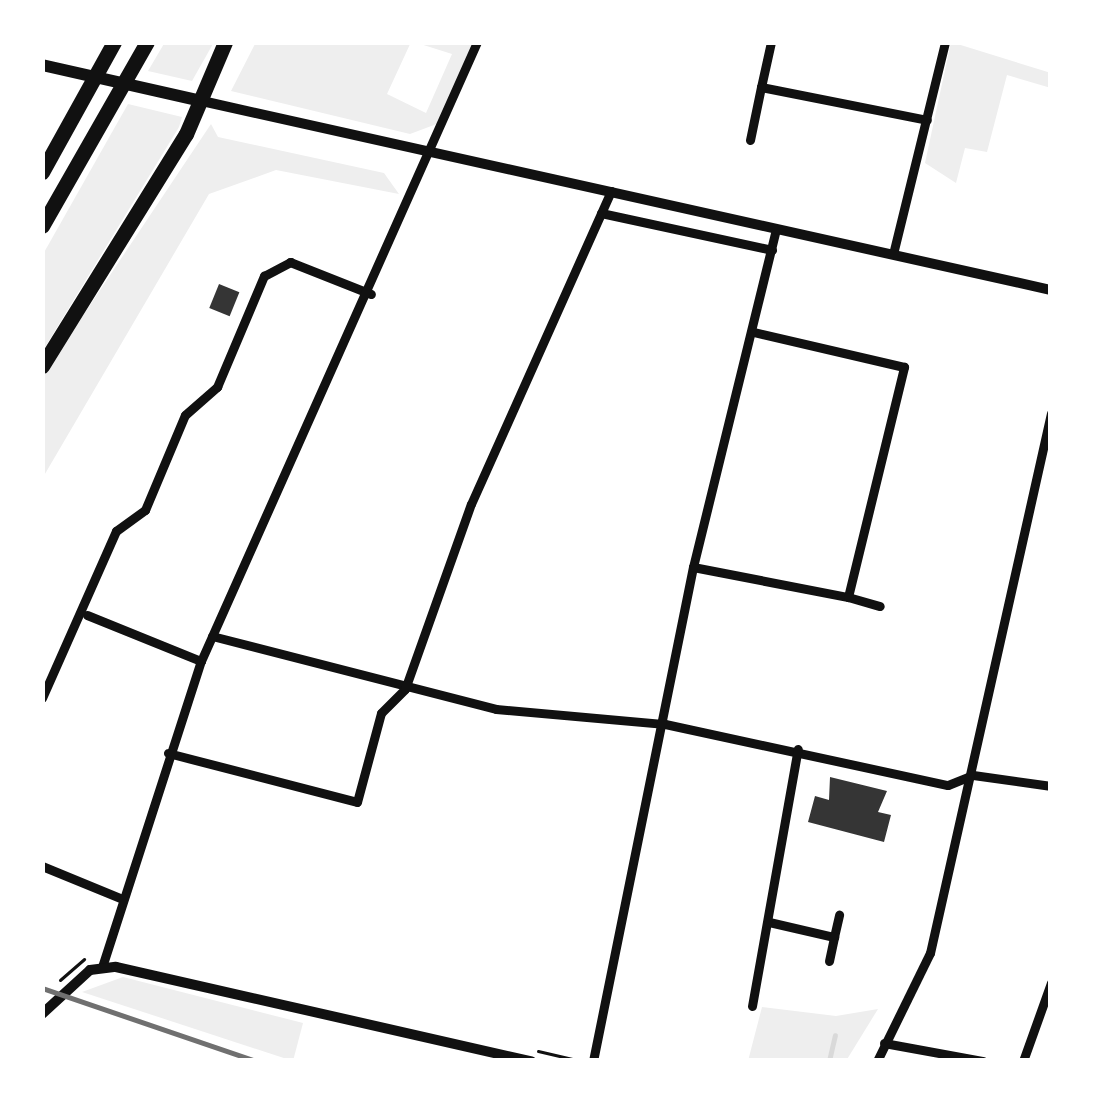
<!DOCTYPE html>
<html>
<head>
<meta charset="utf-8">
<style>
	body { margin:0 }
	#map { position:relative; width:1093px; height:1103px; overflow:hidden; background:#fff; font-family:"Noto Sans",sans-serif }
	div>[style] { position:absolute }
	.green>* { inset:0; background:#eee }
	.stream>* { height:4.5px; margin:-2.25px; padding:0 2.25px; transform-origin:2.25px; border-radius:2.25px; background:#d9d9d9 }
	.building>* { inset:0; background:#353535; transform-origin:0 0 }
	.path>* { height:3px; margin:-1.5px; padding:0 1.5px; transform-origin:1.5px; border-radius:1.5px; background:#111 }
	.minor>* { height:9px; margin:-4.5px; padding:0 4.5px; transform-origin:4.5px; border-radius:4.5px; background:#111 }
	.tertiary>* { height:10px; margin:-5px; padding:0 5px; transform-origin:5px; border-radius:5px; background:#111 }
	.secondary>* { height:12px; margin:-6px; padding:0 6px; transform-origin:6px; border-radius:6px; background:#111 }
	.motorway>* { height:15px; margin:-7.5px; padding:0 7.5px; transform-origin:7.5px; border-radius:7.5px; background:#111 }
	.rail>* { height:4.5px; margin:-2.25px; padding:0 2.25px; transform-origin:2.25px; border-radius:2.25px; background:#707070 }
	span { translate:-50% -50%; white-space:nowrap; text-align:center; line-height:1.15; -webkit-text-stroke:9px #fff; paint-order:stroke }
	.frame { position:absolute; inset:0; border:45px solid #fff; pointer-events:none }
</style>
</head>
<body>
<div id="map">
	<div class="green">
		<div style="clip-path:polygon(165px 42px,214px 42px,192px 81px,148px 71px)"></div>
		<div style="clip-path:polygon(256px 42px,411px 42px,387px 94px,426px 113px,452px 54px,414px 42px,477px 42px,442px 122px,410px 134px,231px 91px)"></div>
		<div style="clip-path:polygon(951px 42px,1051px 73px,1051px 88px,1007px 75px,987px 152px,965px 148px,956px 183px,925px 163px)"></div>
		<div style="clip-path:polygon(128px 104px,182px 117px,179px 127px,42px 352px,42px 256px)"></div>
		<div style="clip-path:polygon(211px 124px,218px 137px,384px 173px,399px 194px,276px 170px,209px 194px,42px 479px,42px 377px)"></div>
		<div style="clip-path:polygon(123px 977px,303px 1023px,293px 1061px,82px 992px)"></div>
		<div style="clip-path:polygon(762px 1007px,836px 1016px,878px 1009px,846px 1061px,748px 1061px)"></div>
	</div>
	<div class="stream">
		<div style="left:829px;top:1061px;width:26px;rotate:-77deg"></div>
	</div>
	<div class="building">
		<div style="left:219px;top:284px;width:22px;height:26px;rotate:22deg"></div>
		<div style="clip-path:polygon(830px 777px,887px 791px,878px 812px,891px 815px,884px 842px,808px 822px,815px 796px,829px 800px)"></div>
	</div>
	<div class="path">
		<div style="left:60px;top:980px;width:32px;rotate:-41deg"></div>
		<div style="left:538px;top:1051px;width:44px;rotate:13.1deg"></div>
	</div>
	<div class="minor">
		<div style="left:771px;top:42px;width:46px;rotate:102.5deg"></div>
		<div style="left:761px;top:87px;width:169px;rotate:11.2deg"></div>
		<div style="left:750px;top:140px;width:54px;rotate:-78.3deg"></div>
		<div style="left:601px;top:213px;width:175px;rotate:12.2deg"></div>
		<div style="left:893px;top:254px;width:218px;rotate:-76.2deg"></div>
		<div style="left:693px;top:567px;width:158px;rotate:11deg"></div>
		<div style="left:848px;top:597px;width:237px;rotate:-76.3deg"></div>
		<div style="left:904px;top:367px;width:155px;rotate:-166.9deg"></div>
		<div style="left:848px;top:597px;width:33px;rotate:16deg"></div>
		<div style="left:87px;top:615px;width:123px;rotate:22deg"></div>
		<div style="left:212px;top:636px;width:293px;rotate:14.4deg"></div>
		<div style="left:496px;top:709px;width:170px;rotate:5.1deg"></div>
		<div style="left:665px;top:724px;width:289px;rotate:12.2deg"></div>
		<div style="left:948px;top:785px;width:27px;rotate:-22deg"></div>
		<div style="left:973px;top:775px;width:79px;rotate:8deg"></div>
		<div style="left:42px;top:698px;width:183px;rotate:-66.1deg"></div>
		<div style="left:116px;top:531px;width:36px;rotate:-36deg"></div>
		<div style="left:145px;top:510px;width:103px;rotate:-67.2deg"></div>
		<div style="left:185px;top:415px;width:43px;rotate:-41.2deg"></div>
		<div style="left:217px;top:387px;width:121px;rotate:-67.1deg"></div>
		<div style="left:264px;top:276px;width:30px;rotate:-28deg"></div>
		<div style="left:290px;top:262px;width:87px;rotate:21.6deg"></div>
		<div style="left:168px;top:753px;width:195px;rotate:14.5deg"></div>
		<div style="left:357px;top:802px;width:92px;rotate:-74.9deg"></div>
		<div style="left:381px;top:713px;width:34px;rotate:-45deg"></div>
		<div style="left:405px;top:689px;width:196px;rotate:-70.4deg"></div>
		<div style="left:471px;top:504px;width:343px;rotate:-65.9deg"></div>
		<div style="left:42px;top:866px;width:84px;rotate:22.3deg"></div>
		<div style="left:769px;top:922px;width:67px;rotate:13deg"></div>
		<div style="left:834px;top:937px;width:23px;rotate:-77deg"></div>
		<div style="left:829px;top:961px;width:25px;rotate:-78deg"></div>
		<div style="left:102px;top:967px;width:322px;rotate:-72.1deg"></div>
		<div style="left:201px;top:661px;width:678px;rotate:-65.97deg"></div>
		<div style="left:752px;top:1006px;width:261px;rotate:-79.9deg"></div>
		<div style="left:884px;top:1043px;width:101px;rotate:10.3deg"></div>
		<div style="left:593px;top:1061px;width:504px;rotate:-78.56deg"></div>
		<div style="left:693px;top:567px;width:348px;rotate:-76.2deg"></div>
		<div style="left:877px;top:1061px;width:120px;rotate:-63.9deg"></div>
		<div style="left:930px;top:953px;width:553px;rotate:-77.37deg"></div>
		<div style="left:1023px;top:1061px;width:83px;rotate:-70.3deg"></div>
	</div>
	<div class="tertiary">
		<div style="left:202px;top:101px;width:870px;rotate:12.55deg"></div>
		<div style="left:42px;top:1014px;width:65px;rotate:-42.5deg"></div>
		<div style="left:90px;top:970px;width:26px;rotate:-7deg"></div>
		<div style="left:116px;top:967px;width:426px;rotate:12.8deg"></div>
	</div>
	<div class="secondary">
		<div style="left:42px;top:65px;width:164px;rotate:12.7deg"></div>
	</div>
	<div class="motorway">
		<div style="left:42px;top:172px;width:149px;rotate:-61deg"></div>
		<div style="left:42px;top:226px;width:212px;rotate:-60.3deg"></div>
		<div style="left:42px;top:366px;width:273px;rotate:-58.2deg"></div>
		<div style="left:186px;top:134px;width:100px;rotate:-67deg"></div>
	</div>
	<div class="rail">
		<div style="left:42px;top:988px;width:227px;rotate:18.8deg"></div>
	</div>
	<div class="frame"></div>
</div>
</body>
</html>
